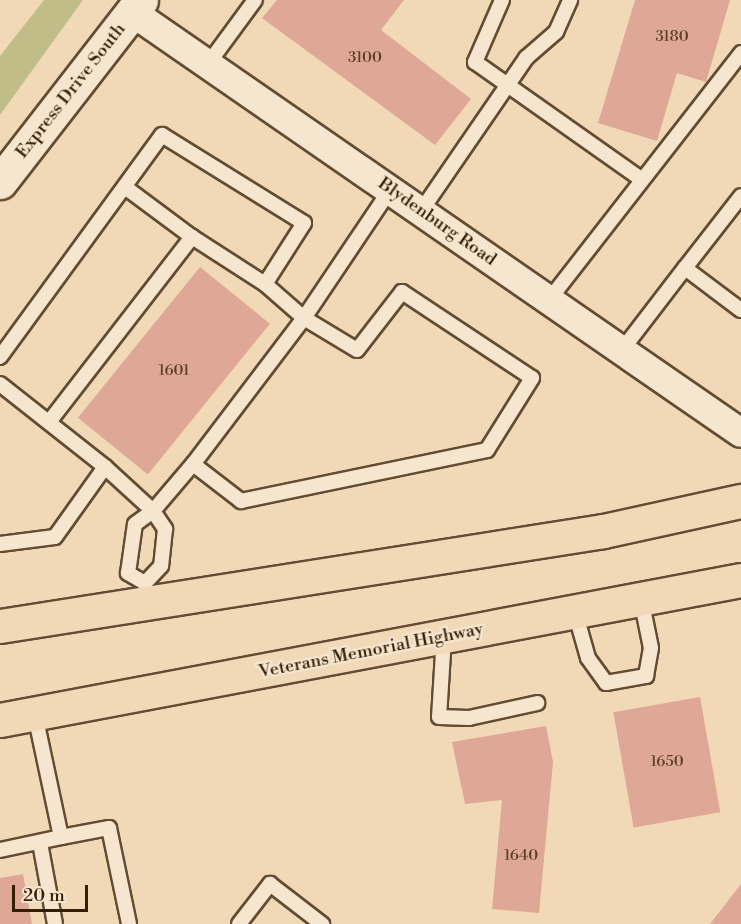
<!DOCTYPE html>
<html>
<head>
<meta charset="utf-8">
<style>
	body { margin:0 }
	#map { position:relative; width:741px; height:924px; overflow:hidden; background:#f1d9b7; font-family:"Libre Bodoni",serif }
	div>[style] { position:absolute }
	.green>* { inset:0; background:#c1bd89 }
	.building>* { inset:0; background:#dfa795; transform-origin:0 0 }
	.roads { filter:drop-shadow(2px 0 #624c32) drop-shadow(-2px 0 #624c32) drop-shadow(0 2px #624c32) drop-shadow(0 -2px #624c32) }
	.service>* { height:14px; margin:-7px; padding:0 7px; transform-origin:7px; border-radius:7px; background:#f6e6d0 }
	.minor>* { height:28px; margin:-14px; padding:0 14px; transform-origin:14px; border-radius:14px; background:#f6e6d0 }
	.secondary>* { height:33px; margin:-16.5px; padding:0 16.5px; transform-origin:16.5px; border-radius:16.5px; background:#f6e6d0 }
	.trunk>* { height:33px; margin:-16.5px; padding:0 16.5px; transform-origin:16.5px; border-radius:16.5px; background:#f1d9b7 }
	span { translate:-50% -50%; white-space:nowrap; text-align:center; line-height:1.15; -webkit-text-stroke:4.5px #f6e6d0; paint-order:stroke }
	.number-label { font-size:15px; color:#5e4029 }
	.number-label span { -webkit-text-stroke-width:0 }
	.street-label { font-size:18px; color:#331d05 }
	.scale { position:absolute; left:12px; top:885px; width:76px; height:27px; box-sizing:border-box; border:3px solid #331d05; border-top:0; padding-left:8px; font-size:18px; line-height:21px; white-space:nowrap; color:#331d05; -webkit-text-stroke:4px #f6e6d0; paint-order:stroke }
</style>
</head>
<body>
<div id="map">
	<div class="green">
		<div style="clip-path:polygon(44px 0,83px 0,0 115px,0 56px)"></div>
	</div>
	<div class="building">
		<div style="clip-path:polygon(277px 0,404px 0,381px 30px,471px 99px,435px 145px,262px 18px)"></div>
		<div style="clip-path:polygon(635px 0,730px 0,706px 82px,677px 73px,657px 141px,598px 123px)"></div>
		<div style="left:200px;top:267px;width:90px;height:194px;rotate:39deg"></div>
		<div style="left:700px;top:697px;width:117px;height:88px;rotate:80deg"></div>
		<div style="clip-path:polygon(546px 726px,553px 762px,539px 913px,492px 909px,502px 800px,465px 804px,452px 742px)"></div>
		<div style="clip-path:polygon(23px 874px,32px 924px,0 924px,0 878px)"></div>
		<div style="clip-path:polygon(741px 884px,741px 924px,710px 924px)"></div>
	</div>
	<div class="roads">
		<div class="service">
			<div style="left:502px;top:0;width:68px;rotate:113.5deg"></div>
			<div style="left:475px;top:62px;width:204px;rotate:35.2deg"></div>
			<div style="left:208px;top:64px;width:79px;rotate:-53.7deg"></div>
			<div style="left:421px;top:211px;width:186px;rotate:-55.5deg"></div>
			<div style="left:526px;top:58px;width:40px;rotate:-41deg"></div>
			<div style="left:556px;top:32px;width:35px;rotate:-66deg"></div>
			<div style="left:192px;top:237px;width:87px;rotate:32.8deg"></div>
			<div style="left:685px;top:268px;width:91px;rotate:-52.1deg"></div>
			<div style="left:549px;top:300px;width:313px;rotate:-52.1deg"></div>
			<div style="left:622px;top:350px;width:103px;rotate:-52.5deg"></div>
			<div style="left:685px;top:268px;width:70px;rotate:36.9deg"></div>
			<div style="left:0;top:357px;width:275px;rotate:-53.9deg"></div>
			<div style="left:162px;top:135px;width:167px;rotate:31.8deg"></div>
			<div style="left:304px;top:223px;width:72px;rotate:122.6deg"></div>
			<div style="left:265px;top:284px;width:52px;rotate:41.1deg"></div>
			<div style="left:304px;top:318px;width:183px;rotate:127.2deg"></div>
			<div style="left:0;top:384px;width:134px;rotate:38.3deg"></div>
			<div style="left:49px;top:422px;width:234px;rotate:-52.3deg"></div>
			<div style="left:192px;top:237px;width:84px;rotate:-143.3deg"></div>
			<div style="left:0;top:544px;width:55px;rotate:-7.3deg"></div>
			<div style="left:55px;top:537px;width:86px;rotate:-54.5deg"></div>
			<div style="left:105px;top:467px;width:65px;rotate:42.5deg"></div>
			<div style="left:153px;top:511px;width:22px;rotate:56deg"></div>
			<div style="left:165px;top:529px;width:37px;rotate:96deg"></div>
			<div style="left:161px;top:566px;width:23px;rotate:133deg"></div>
			<div style="left:145px;top:583px;width:20px;rotate:-150deg"></div>
			<div style="left:128px;top:573px;width:49px;rotate:-81.9deg"></div>
			<div style="left:135px;top:524px;width:22px;rotate:-36deg"></div>
			<div style="left:153px;top:511px;width:62px;rotate:-49.6deg"></div>
			<div style="left:193px;top:464px;width:61px;rotate:37.6deg"></div>
			<div style="left:241px;top:501px;width:251px;rotate:-11.7deg"></div>
			<div style="left:487px;top:450px;width:85px;rotate:-58deg"></div>
			<div style="left:532px;top:378px;width:156px;rotate:-146.5deg"></div>
			<div style="left:402px;top:292px;width:73px;rotate:127.8deg"></div>
			<div style="left:357px;top:350px;width:62px;rotate:-148.9deg"></div>
			<div style="left:304px;top:318px;width:154px;rotate:-56.1deg"></div>
			<div style="left:575px;top:612px;width:48px;rotate:74.2deg"></div>
			<div style="left:588px;top:658px;width:31px;rotate:54deg"></div>
			<div style="left:606px;top:683px;width:41px;rotate:-9.9deg"></div>
			<div style="left:646px;top:676px;width:28px;rotate:-80deg"></div>
			<div style="left:651px;top:648px;width:50px;rotate:-101.5deg"></div>
			<div style="left:444px;top:636px;width:81px;rotate:93.5deg"></div>
			<div style="left:439px;top:717px;width:30px;rotate:2deg"></div>
			<div style="left:469px;top:718px;width:70px;rotate:-12.4deg"></div>
			<div style="left:61px;top:837px;width:49px;rotate:-10.6deg"></div>
			<div style="left:109px;top:828px;width:98px;rotate:78.2deg"></div>
			<div style="left:40px;top:843px;width:82px;rotate:79.5deg"></div>
			<div style="left:0;top:850px;width:62px;rotate:-12deg"></div>
			<div style="left:61px;top:837px;width:125px;rotate:-102deg"></div>
			<div style="left:239px;top:924px;width:51px;rotate:-52.2deg"></div>
			<div style="left:270px;top:884px;width:66px;rotate:37.6deg"></div>
		</div>
		<div class="minor">
			<div style="left:132px;top:12px;width:740px;rotate:34.66deg"></div>
		</div>
		<div class="secondary">
			<div style="left:0;top:182px;width:230px;rotate:-52.2deg"></div>
		</div>
		<div class="trunk">
			<div style="left:0;top:626px;width:610px;rotate:-8.95deg"></div>
			<div style="left:603px;top:531px;width:141px;rotate:-12.3deg"></div>
			<div style="left:0;top:720px;width:754px;rotate:-10.7deg"></div>
		</div>
	</div>
	<div class="number-label">
		<span style="left:672px;top:37px">3180</span>
		<span style="left:365px;top:58px">3100</span>
		<span style="left:174px;top:371px">1601</span>
		<span style="left:667px;top:762px">1650</span>
		<span style="left:521px;top:856px">1640</span>
	</div>
	<div class="street-label">
		<span style="left:71px;top:91px;rotate:-52deg">Express Drive South</span>
		<span style="left:437px;top:222px;rotate:35deg">Blydenburg Road</span>
		<span style="left:371px;top:651px;rotate:-11deg">Veterans Memorial Highway</span>
	</div>
	<div class="scale">20 m</div>
</div>
</body>
</html>
